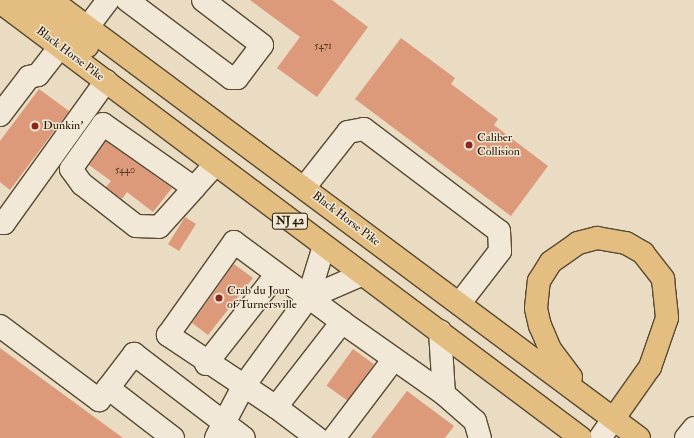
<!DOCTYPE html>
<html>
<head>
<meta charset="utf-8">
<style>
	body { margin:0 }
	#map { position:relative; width:694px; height:438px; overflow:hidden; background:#e9dcc2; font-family:"IM FELL Double Pica",serif }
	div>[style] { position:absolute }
	.building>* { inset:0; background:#dd9a7b; transform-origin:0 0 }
	.roads { filter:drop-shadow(1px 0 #594a32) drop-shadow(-1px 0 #594a32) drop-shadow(0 1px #594a32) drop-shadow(0 -1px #594a32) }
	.minor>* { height:22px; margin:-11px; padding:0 11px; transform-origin:11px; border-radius:11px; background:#f1e8d7 }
	.highway>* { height:22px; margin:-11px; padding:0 11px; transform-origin:11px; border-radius:11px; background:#e4be81 }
	.dots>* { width:11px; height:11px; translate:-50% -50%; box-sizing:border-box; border:2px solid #f1e8d7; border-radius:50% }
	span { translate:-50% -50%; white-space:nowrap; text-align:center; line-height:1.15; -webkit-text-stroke:3px #f1e8d7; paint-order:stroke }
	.number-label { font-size:10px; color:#563920 }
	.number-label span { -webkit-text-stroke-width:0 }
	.shield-label span { padding:1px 3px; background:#f1e8d7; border:1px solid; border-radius:3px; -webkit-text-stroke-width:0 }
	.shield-label { font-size:11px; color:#291902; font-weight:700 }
	.street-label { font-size:12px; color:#291902 }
	.poi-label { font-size:12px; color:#291902 }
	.left { translate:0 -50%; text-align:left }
</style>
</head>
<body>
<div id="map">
	<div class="building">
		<div style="clip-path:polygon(250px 0,332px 0,368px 27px,317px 97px,277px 68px,300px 37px)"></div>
		<div style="clip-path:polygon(401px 38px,455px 78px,451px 84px,498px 119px,494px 125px,548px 166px,511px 216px,355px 99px)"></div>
		<div style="clip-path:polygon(39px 89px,69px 111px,10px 190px,0 182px,0 141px)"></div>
		<div style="clip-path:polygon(106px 141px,172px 188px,153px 212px,127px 192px,122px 199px,106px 187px,111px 181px,89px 165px)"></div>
		<div style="left:185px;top:217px;width:13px;height:32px;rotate:32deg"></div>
		<div style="clip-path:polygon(234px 264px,253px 278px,208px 335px,192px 323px)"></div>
		<div style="clip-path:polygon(0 348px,123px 438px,0 438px)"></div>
		<div style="left:353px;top:349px;width:26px;height:45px;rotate:36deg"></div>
		<div style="clip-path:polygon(407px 391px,454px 426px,445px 438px,371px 438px)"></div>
	</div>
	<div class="roads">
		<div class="minor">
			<div style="left:127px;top:0;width:130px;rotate:36.9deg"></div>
			<div style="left:231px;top:78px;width:6px"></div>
			<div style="left:237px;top:78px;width:41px;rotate:-52.9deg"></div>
			<div style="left:262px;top:45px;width:74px;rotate:-142.7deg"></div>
			<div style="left:87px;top:28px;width:35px;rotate:-53deg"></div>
			<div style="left:0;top:115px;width:48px;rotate:-52.7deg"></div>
			<div style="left:29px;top:77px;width:9px;rotate:-13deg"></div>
			<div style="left:38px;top:75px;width:36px;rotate:-52deg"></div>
			<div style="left:194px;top:188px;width:111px;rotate:-144.9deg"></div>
			<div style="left:103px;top:124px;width:55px;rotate:125.4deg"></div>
			<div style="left:71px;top:169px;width:19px;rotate:54deg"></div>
			<div style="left:82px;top:184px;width:68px;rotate:37.9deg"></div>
			<div style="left:136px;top:226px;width:23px;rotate:2deg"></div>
			<div style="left:159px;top:227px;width:52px;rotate:-48.1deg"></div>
			<div style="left:194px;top:188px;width:31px;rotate:-48deg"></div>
			<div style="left:304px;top:188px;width:71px;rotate:-51.8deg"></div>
			<div style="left:348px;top:132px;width:16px;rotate:-11deg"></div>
			<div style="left:364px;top:129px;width:169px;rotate:37.1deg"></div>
			<div style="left:499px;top:231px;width:20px;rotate:87deg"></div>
			<div style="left:500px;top:251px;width:66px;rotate:127.6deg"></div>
			<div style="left:0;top:223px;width:4px"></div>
			<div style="left:4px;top:223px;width:175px;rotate:-54.3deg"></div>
			<div style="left:308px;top:298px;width:58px;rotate:-23.5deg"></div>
			<div style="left:0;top:326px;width:124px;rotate:36.8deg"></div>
			<div style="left:99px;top:400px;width:58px;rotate:-52.7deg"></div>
			<div style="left:134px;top:354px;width:138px;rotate:37.4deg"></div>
			<div style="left:440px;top:331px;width:63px;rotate:86.4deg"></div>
			<div style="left:206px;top:364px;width:113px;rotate:-51.8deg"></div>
			<div style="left:108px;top:388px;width:82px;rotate:37.6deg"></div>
			<div style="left:276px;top:407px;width:130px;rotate:-146.3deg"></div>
			<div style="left:168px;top:335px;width:114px;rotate:-54.6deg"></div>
			<div style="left:234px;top:242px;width:134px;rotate:36.5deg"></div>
			<div style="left:216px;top:438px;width:58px;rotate:-62.1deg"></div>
			<div style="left:243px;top:387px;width:110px;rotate:-53.9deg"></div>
			<div style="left:308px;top:298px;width:54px;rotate:-72.9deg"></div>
			<div style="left:317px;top:438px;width:51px;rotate:-142.9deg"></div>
			<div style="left:276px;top:407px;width:108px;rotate:-52.2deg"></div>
			<div style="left:342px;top:322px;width:125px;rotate:35.2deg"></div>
			<div style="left:444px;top:394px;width:41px;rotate:41.1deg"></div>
			<div style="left:475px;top:421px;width:18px;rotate:74deg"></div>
			<div style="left:334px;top:438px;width:99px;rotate:-52.8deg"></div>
			<div style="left:600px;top:438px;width:24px;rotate:-55deg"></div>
			<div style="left:686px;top:438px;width:13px;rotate:-51deg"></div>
		</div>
		<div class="highway">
			<div style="left:51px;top:0;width:733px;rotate:36.68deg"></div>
			<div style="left:0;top:2px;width:726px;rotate:36.89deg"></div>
			<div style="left:8px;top:7px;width:18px;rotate:-13deg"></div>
			<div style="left:26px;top:3px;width:75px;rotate:35.2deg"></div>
			<div style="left:571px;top:377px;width:35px;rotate:-127deg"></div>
			<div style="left:550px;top:349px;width:25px;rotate:-113deg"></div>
			<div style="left:540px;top:326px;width:18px;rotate:-103deg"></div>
			<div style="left:536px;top:308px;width:27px;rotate:-84deg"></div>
			<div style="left:539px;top:281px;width:22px;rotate:-58deg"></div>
			<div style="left:551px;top:262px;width:33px;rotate:-35deg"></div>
			<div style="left:578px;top:243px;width:20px;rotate:-15deg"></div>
			<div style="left:597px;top:238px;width:29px;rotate:10deg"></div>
			<div style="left:626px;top:243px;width:20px;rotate:30deg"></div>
			<div style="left:643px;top:253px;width:33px;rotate:52deg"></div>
			<div style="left:663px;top:279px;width:39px;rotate:84deg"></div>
			<div style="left:667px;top:318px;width:52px;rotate:109.1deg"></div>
			<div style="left:650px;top:367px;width:62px;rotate:125.2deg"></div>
		</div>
	</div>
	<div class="dots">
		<div style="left:35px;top:126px;background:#8f2418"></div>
		<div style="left:469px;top:145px;background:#8f2418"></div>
		<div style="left:219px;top:298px;background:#8f2418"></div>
	</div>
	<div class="number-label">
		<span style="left:323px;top:47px">5471</span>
		<span style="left:125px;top:171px">5440</span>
	</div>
	<div class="shield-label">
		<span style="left:290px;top:221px">NJ 42</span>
	</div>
	<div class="street-label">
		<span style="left:70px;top:54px;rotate:37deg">Black Horse Pike</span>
		<span style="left:346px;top:219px;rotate:37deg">Black Horse Pike</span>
	</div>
	<div class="poi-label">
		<span class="left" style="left:43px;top:126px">Dunkin'</span>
		<span class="left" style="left:477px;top:145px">Caliber<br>Collision</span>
		<span class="left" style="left:227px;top:298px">Crab du Jour<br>of Turnersville</span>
	</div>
</div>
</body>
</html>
